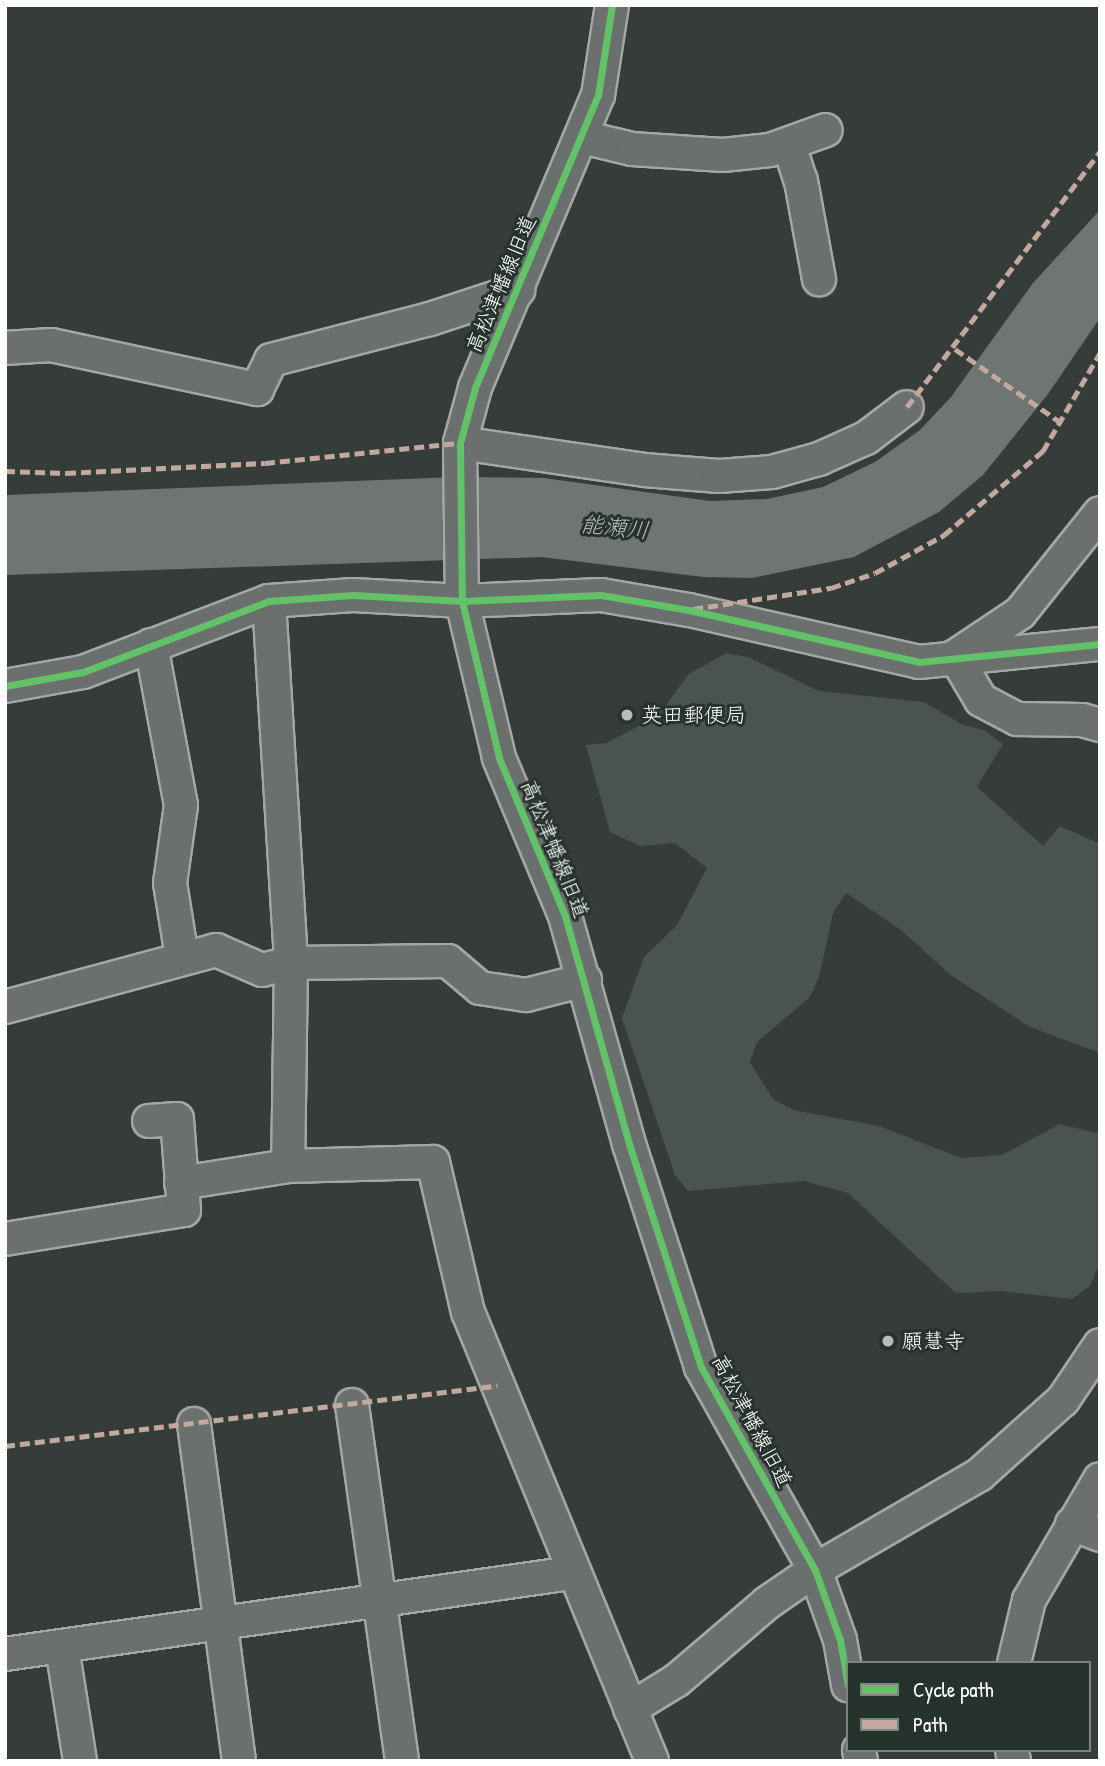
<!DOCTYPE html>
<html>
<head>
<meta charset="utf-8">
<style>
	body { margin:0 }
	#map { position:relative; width:1105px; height:1766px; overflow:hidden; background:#363c39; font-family:"Patrick Hand","Klee One",sans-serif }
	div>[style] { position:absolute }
	.green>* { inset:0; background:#4a544f }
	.water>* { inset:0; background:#6e7572 }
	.roads { filter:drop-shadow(2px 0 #a5a7a6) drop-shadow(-2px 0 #a5a7a6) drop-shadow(0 2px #a5a7a6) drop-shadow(0 -2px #a5a7a6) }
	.minor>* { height:32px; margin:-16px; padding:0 16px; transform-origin:16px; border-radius:16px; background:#6b6f6d }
	.quiet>* { height:5px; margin-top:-2.5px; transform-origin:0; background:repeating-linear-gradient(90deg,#c3a89e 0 10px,transparent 0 15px) }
	.cycleway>* { height:7px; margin:-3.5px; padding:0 3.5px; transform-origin:3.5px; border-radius:3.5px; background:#61c268 }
	.dots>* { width:19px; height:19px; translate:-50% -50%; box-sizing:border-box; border:4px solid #26332d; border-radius:50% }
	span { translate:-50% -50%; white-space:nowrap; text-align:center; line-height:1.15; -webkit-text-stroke:6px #26332d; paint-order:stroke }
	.street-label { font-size:21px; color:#fff }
	.poi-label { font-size:21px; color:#fff }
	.left { translate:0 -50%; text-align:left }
	.water-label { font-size:23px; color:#b9bdbc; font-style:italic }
	.frame { position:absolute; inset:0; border:7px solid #fff; pointer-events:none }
	.legend { position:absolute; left:846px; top:1661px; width:245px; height:91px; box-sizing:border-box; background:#26332d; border:2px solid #7d8581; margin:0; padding:9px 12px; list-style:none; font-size:21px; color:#fff }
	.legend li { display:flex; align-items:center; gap:14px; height:35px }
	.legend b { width:35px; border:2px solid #7d8581 }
</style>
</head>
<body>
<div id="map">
	<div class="green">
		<div style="clip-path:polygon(726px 653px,748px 657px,819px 691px,924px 702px,963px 725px,984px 730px,1003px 744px,977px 787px,1043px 846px,1060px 826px,1100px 844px,1100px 1053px,1030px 1027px,952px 976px,901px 930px,846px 893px,833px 913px,819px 977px,810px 997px,757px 1042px,750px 1062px,773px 1099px,793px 1110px,879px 1126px,961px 1158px,1002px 1155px,1060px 1124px,1100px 1134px,1100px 1262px,1090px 1286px,1072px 1299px,1001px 1291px,956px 1293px,848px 1193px,804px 1181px,688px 1191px,675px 1175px,622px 1018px,644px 957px,677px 925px,707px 868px,675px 843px,640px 846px,610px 832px,586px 745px,607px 743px,646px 722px,662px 710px,689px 674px)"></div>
	</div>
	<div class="water">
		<div style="clip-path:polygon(1100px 210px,1100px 318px,1048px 394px,983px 475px,939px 512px,854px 557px,752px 578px,703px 577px,542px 557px,5px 575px,5px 495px,455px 477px,544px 478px,710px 501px,767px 499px,823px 487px,875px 462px,920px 430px,951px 397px,1033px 283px)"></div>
	</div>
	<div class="roads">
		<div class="minor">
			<div style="left:612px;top:5px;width:91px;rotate:98.8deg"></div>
			<div style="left:598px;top:95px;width:318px;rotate:112.8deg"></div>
			<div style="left:475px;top:388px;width:57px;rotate:105.3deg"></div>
			<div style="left:460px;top:443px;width:158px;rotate:89.3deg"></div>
			<div style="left:462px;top:601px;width:161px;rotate:76.7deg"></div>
			<div style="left:499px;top:758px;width:171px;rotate:67.3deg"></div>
			<div style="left:565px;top:916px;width:237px;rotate:74.3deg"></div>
			<div style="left:629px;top:1144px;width:234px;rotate:72.1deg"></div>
			<div style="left:701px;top:1367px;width:233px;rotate:60.7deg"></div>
			<div style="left:815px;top:1570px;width:74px;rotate:70.3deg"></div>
			<div style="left:840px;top:1640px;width:46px;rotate:79.9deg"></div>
			<div style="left:582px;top:137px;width:51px;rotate:13.5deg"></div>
			<div style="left:632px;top:149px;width:91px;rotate:3.8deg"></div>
			<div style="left:723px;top:155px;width:47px;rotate:-6.1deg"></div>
			<div style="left:770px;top:150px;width:59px;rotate:-19.7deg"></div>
			<div style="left:789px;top:145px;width:38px;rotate:72deg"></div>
			<div style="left:801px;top:181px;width:100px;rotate:79.6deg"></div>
			<div style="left:5px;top:348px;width:46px;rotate:-3.7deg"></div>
			<div style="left:51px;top:345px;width:211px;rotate:12.1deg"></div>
			<div style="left:257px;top:389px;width:32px;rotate:-64deg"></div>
			<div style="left:271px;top:360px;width:164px;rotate:-14.5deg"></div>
			<div style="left:430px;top:319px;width:93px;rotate:-18.2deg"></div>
			<div style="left:460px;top:443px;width:186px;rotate:8.3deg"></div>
			<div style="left:644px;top:470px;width:75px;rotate:4.6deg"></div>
			<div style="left:719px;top:476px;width:53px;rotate:-4.3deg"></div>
			<div style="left:772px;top:472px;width:49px;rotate:-15.5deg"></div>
			<div style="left:819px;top:459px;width:51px;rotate:-24.1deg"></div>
			<div style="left:866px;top:438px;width:51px;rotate:-37.1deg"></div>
			<div style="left:269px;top:601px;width:363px;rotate:86.5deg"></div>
			<div style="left:291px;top:963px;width:203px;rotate:90.8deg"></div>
			<div style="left:151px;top:645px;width:163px;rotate:79.4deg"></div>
			<div style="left:181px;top:805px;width:79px;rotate:98deg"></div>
			<div style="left:170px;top:883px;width:75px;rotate:80.8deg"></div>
			<div style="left:960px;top:653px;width:72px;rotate:-33.7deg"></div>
			<div style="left:1020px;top:613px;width:128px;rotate:-51.3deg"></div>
			<div style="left:955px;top:656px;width:51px;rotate:59.4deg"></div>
			<div style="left:981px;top:700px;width:41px;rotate:27.8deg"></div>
			<div style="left:1017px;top:719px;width:65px;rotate:0.9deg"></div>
			<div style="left:1082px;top:720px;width:19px;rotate:16deg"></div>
			<div style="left:5px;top:686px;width:79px;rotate:-10.2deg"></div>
			<div style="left:83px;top:672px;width:199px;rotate:-20.9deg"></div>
			<div style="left:269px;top:601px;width:84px;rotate:-4.1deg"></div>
			<div style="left:353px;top:595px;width:109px;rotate:3.2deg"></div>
			<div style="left:462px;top:601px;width:139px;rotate:-2.5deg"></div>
			<div style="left:601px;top:595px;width:89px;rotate:9.7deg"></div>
			<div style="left:689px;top:610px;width:236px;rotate:12.7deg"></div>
			<div style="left:919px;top:662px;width:182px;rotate:-5.7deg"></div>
			<div style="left:5px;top:1007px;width:219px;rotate:-15.1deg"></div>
			<div style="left:216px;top:950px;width:50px;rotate:23.5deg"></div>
			<div style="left:262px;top:970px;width:30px;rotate:-14deg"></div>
			<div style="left:291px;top:963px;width:157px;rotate:-0.7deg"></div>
			<div style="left:448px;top:961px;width:42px;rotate:40.2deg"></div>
			<div style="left:480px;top:988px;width:47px;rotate:8.7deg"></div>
			<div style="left:526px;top:995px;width:61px;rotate:-14.3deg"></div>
			<div style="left:181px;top:1183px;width:108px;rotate:-9deg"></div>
			<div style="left:288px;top:1166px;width:145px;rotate:-1.6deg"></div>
			<div style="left:433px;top:1162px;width:154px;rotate:76.9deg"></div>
			<div style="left:468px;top:1312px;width:485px;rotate:67.7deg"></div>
			<div style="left:5px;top:1239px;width:181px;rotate:-9.2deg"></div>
			<div style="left:184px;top:1210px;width:91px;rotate:-94.4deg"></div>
			<div style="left:177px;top:1119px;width:28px;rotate:176deg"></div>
			<div style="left:352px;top:1405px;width:359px;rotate:82deg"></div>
			<div style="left:194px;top:1424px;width:340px;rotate:82.4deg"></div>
			<div style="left:1072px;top:1524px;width:30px;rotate:21deg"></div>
			<div style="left:62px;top:1647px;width:115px;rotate:81deg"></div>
			<div style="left:5px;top:1654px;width:572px;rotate:-8.14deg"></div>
			<div style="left:1014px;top:1663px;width:65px;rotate:-76.6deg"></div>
			<div style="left:1029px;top:1600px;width:140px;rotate:-59.6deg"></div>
			<div style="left:630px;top:1709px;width:55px;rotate:-31.7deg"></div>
			<div style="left:677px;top:1680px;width:118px;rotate:-40.5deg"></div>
			<div style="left:767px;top:1603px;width:58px;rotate:-34.5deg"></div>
			<div style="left:815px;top:1570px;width:190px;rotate:-30.1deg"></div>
			<div style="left:979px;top:1475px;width:113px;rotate:-41.8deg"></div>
			<div style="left:1063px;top:1400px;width:66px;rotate:-56.1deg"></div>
			<div style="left:859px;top:1750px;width:11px;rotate:80deg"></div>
			<div style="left:1012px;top:1750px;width:11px;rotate:80deg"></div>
		</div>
	</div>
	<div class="quiet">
		<div style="left:955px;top:349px;width:131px;rotate:34.8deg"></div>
		<div style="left:907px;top:407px;width:320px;rotate:-52.9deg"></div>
		<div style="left:5px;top:471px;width:61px;rotate:1.9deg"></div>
		<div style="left:66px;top:473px;width:199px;rotate:-2.9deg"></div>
		<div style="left:265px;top:463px;width:196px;rotate:-5.9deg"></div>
		<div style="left:693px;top:609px;width:140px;rotate:-8.7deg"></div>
		<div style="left:831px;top:588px;width:46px;rotate:-18.8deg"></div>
		<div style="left:875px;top:573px;width:79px;rotate:-28.8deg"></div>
		<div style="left:944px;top:535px;width:130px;rotate:-40.3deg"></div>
		<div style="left:1043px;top:451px;width:113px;rotate:-59.8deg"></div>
		<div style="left:5px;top:1446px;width:496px;rotate:-7deg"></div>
	</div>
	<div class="cycleway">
		<div style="left:612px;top:5px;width:91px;rotate:98.8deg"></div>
		<div style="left:598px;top:95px;width:318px;rotate:112.8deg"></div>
		<div style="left:475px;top:388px;width:57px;rotate:105.3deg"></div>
		<div style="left:460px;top:443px;width:158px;rotate:89.3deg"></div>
		<div style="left:462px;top:601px;width:161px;rotate:76.7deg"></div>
		<div style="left:499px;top:758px;width:171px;rotate:67.3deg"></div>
		<div style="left:565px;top:916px;width:237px;rotate:74.3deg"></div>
		<div style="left:629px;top:1144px;width:234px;rotate:72.1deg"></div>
		<div style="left:701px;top:1367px;width:233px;rotate:60.7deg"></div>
		<div style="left:815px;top:1570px;width:74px;rotate:70.3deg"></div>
		<div style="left:840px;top:1640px;width:46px;rotate:79.9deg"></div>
		<div style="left:5px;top:686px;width:79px;rotate:-10.2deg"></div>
		<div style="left:83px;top:672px;width:199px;rotate:-20.9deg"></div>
		<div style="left:269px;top:601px;width:84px;rotate:-4.1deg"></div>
		<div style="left:353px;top:595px;width:109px;rotate:3.2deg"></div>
		<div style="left:462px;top:601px;width:139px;rotate:-2.5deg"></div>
		<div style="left:601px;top:595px;width:89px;rotate:9.7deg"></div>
		<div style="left:689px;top:610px;width:236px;rotate:12.7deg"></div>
		<div style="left:919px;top:662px;width:182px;rotate:-5.7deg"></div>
	</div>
	<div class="dots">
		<div style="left:627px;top:715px;background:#b9bbba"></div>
		<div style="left:888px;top:1341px;background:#b9bbba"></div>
	</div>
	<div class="street-label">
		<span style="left:501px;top:284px;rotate:-67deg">高松津幡線旧道</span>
		<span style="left:555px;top:849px;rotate:68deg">高松津幡線旧道</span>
		<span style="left:752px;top:1421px;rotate:62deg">高松津幡線旧道</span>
	</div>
	<div class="poi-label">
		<span class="left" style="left:641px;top:715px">英田郵便局</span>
		<span class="left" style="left:902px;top:1341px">願慧寺</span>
	</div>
	<div class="water-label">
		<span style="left:615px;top:527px;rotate:6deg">能瀬川</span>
	</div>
	<div class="frame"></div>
	<ul class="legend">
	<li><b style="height:9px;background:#61c268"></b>Cycle path</li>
	<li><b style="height:9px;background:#c3a89e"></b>Path</li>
	</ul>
</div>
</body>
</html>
